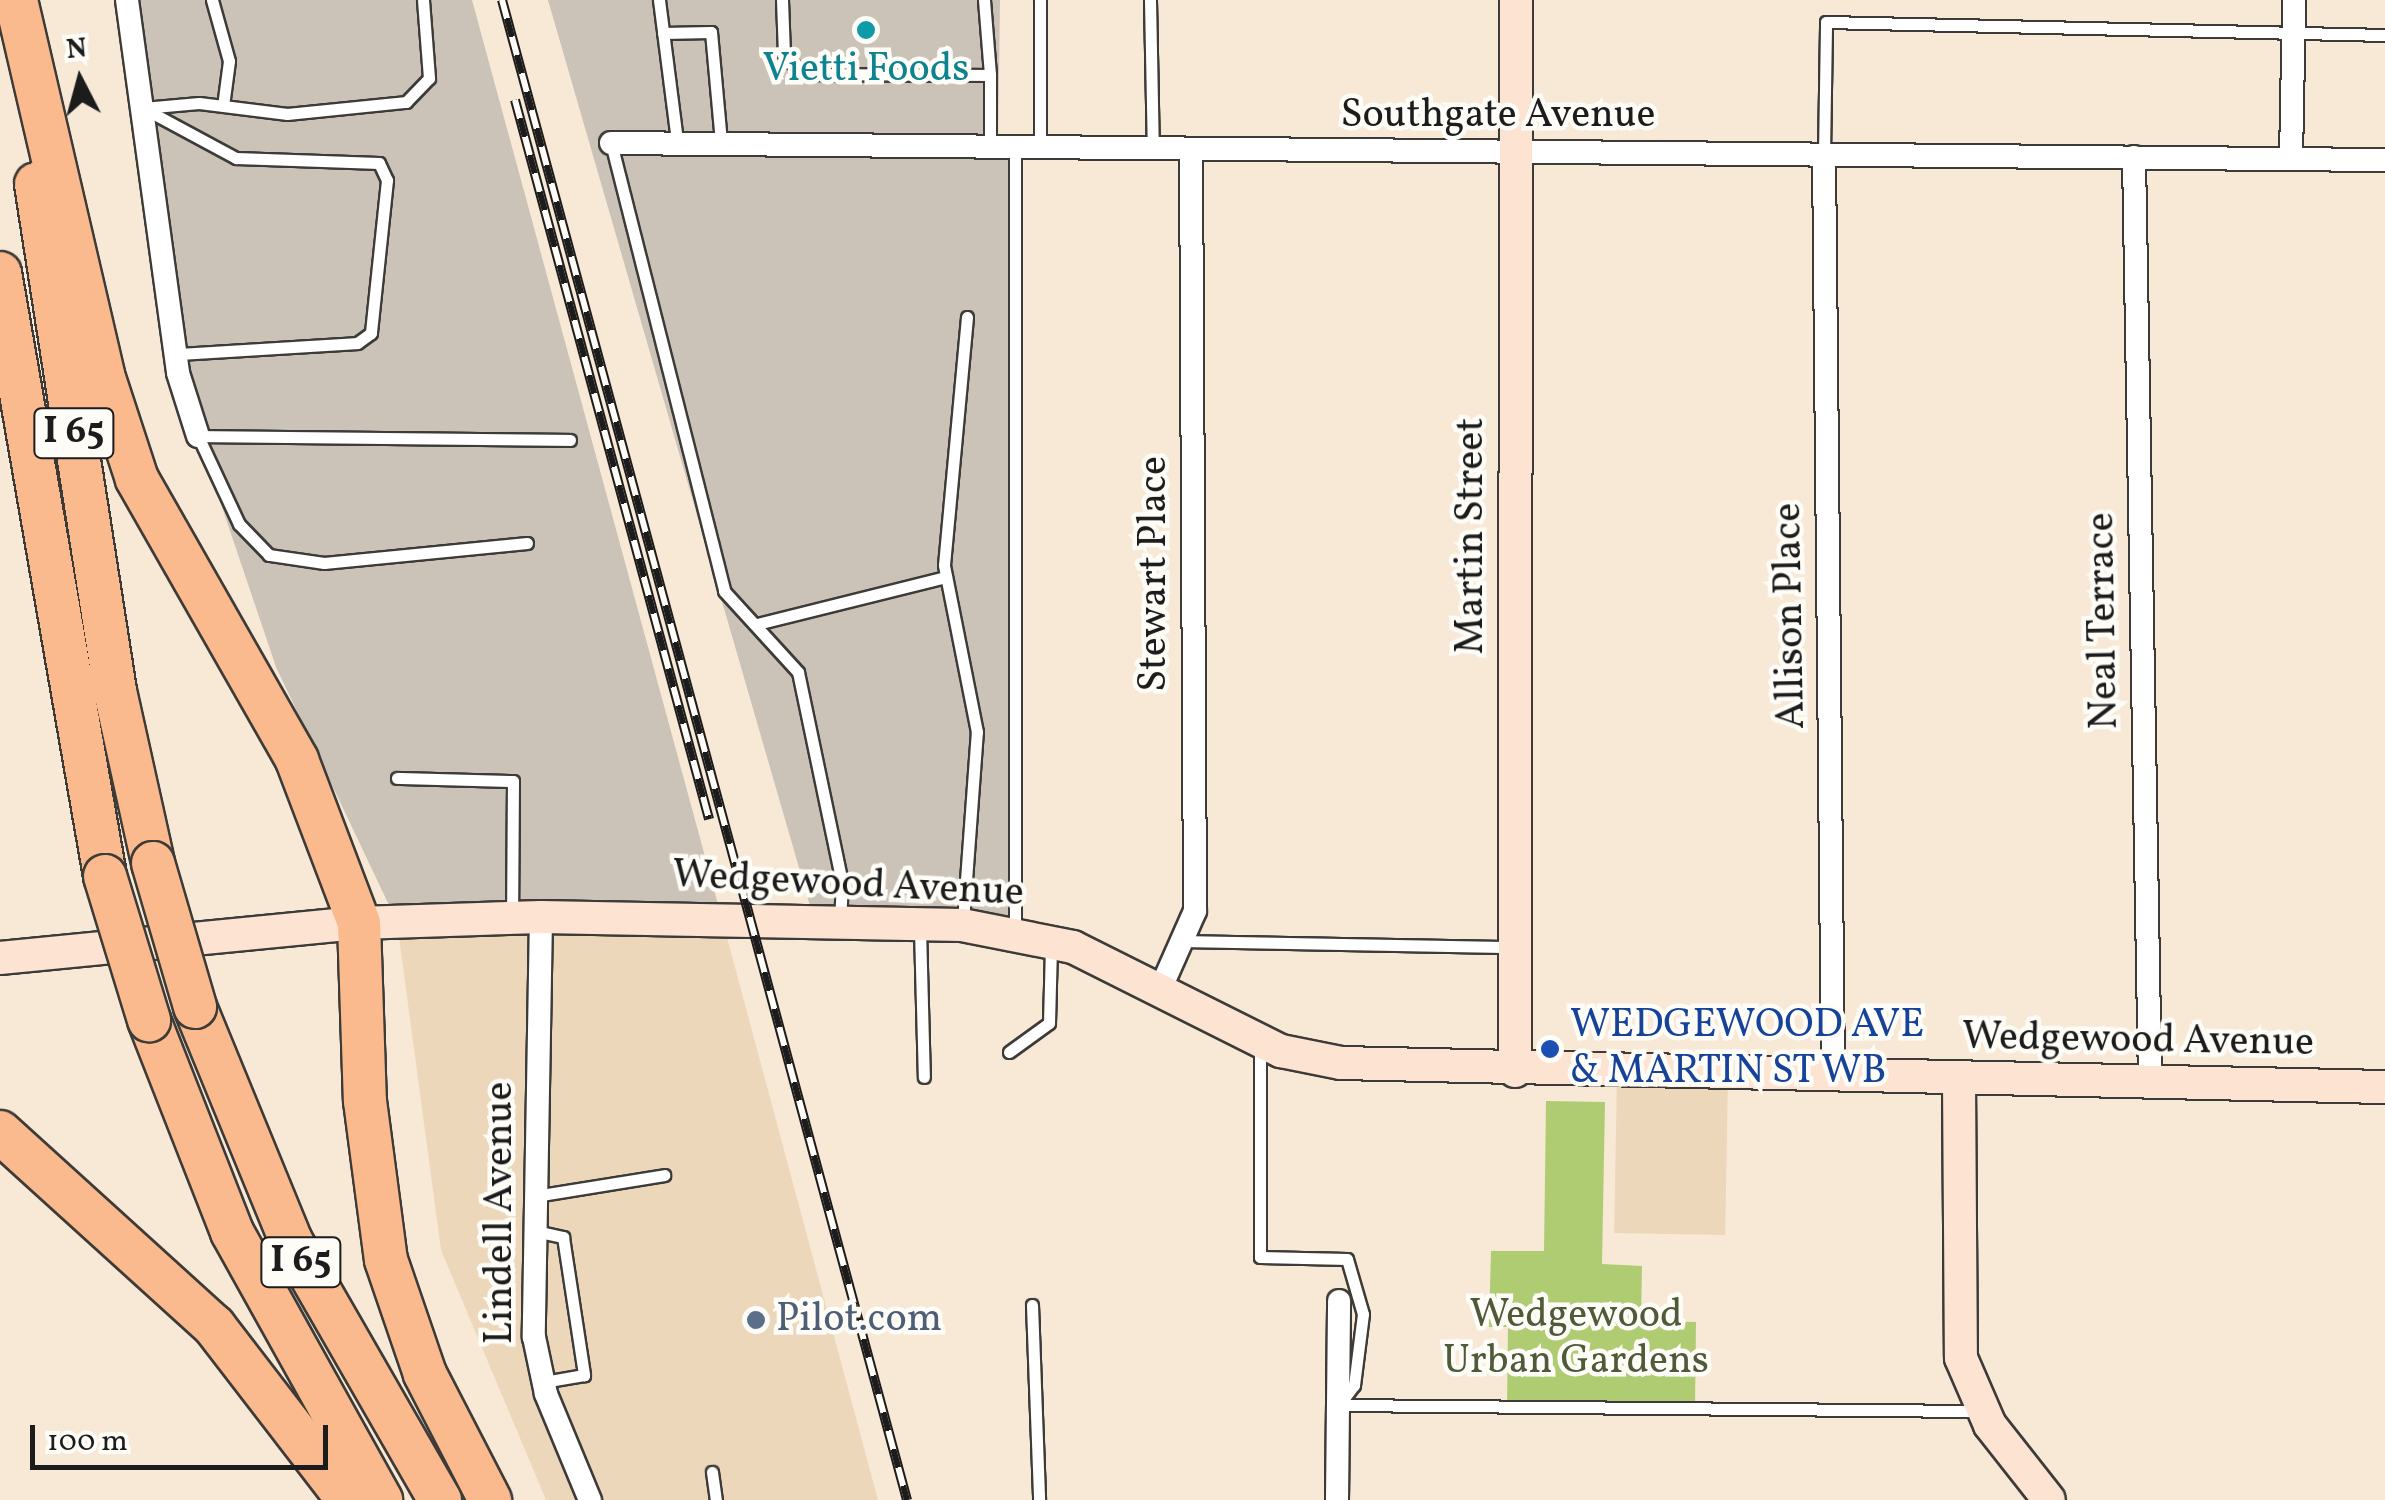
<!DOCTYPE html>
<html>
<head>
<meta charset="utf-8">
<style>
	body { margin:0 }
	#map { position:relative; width:2385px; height:1500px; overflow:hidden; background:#f7e9d5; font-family:Vollkorn,serif }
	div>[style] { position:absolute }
	.built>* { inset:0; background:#ecd7ba; transform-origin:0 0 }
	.industrial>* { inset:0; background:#cbc2b8 }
	.green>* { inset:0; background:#afcc73 }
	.roads { filter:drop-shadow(2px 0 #3d3b38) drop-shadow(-2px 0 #3d3b38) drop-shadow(0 2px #3d3b38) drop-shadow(0 -2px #3d3b38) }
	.lane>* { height:11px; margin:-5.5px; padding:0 5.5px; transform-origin:5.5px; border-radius:5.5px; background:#fff }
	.street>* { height:22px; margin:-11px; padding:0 11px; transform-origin:11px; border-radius:11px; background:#fff }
	.secondary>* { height:32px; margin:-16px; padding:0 16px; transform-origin:16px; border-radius:16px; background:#fde3d1 }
	.highway>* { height:42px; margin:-21px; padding:0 21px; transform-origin:21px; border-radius:21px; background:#fbba8d }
	.rail>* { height:10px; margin-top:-5px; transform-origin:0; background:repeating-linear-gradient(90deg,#fdfcf7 0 19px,#1c1c1c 0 38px); box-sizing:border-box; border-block:2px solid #1c1c1c }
	.bridges { filter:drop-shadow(2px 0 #3d3b38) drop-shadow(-2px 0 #3d3b38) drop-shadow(0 2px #3d3b38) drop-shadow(0 -2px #3d3b38) }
	.highway-bridge>* { height:42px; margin:-21px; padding:0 21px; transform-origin:21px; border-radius:21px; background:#fbba8d }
	.dots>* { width:28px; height:28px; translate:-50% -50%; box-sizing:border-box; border:5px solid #fdfcf7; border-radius:50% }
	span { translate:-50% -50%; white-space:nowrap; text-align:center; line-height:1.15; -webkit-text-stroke:9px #fdfcf7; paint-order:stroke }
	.shield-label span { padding:2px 8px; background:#fdfcf7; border:2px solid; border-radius:8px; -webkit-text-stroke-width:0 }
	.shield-label { font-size:38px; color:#1c1c1c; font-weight:700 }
	.culture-label { font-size:40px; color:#0d838f }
	.street-label { font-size:40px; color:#1c1c1c }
	.transit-label { font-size:40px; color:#164399 }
	.left { translate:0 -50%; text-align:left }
	.park-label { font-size:40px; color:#4f5a3a }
	.service-label { font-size:40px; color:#4e5e75 }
	.north { position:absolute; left:30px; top:30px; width:100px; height:100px; -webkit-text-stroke:8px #fdfcf7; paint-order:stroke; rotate:354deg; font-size:28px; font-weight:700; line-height:40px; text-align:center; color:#1c1c1c }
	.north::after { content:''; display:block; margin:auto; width:35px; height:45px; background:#1c1c1c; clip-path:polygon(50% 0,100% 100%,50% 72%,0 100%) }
	.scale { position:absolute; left:30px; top:1425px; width:298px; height:45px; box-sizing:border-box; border:5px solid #1c1c1c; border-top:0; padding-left:12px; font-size:30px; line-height:35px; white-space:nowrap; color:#1c1c1c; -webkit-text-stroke:8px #fdfcf7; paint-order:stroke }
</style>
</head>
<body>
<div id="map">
	<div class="built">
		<div style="clip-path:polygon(722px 919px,878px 1500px,546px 1500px,441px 1250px,397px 922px)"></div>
		<div style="left:1617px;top:1073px;width:111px;height:160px;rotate:1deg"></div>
	</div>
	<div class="industrial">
		<div style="clip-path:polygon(127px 0,472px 0,722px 919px,397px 922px,276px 667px,198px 436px)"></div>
		<div style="clip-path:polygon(548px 0,1000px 0,998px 145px,1015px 146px,1015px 932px,815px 923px)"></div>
	</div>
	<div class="green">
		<div style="clip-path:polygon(1546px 1101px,1605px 1102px,1602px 1264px,1642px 1266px,1641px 1321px,1696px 1322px,1695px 1408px,1507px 1405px,1508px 1327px,1489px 1327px,1491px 1251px,1544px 1251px)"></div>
	</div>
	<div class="roads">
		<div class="lane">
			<div style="left:212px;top:0;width:63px;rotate:74.4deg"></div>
			<div style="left:229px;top:61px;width:45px;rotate:97.6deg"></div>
			<div style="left:659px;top:0;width:142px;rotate:82.7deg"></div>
			<div style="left:782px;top:0;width:54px;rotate:87.9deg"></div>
			<div style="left:784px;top:54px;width:27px;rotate:48deg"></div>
			<div style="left:802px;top:74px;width:188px;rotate:0.3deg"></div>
			<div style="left:990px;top:75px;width:70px;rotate:90deg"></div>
			<div style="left:984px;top:0;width:75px;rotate:85.4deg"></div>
			<div style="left:1150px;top:0;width:150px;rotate:88.9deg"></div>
			<div style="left:663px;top:33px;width:48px;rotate:-1.2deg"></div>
			<div style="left:711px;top:32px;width:109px;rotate:84.8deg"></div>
			<div style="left:143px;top:108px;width:106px;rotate:28.3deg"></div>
			<div style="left:236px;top:158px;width:143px;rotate:2deg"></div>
			<div style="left:379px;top:163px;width:19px;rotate:65deg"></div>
			<div style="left:387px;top:180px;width:154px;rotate:96deg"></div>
			<div style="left:371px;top:333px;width:17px;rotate:144deg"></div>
			<div style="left:357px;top:343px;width:181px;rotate:176.5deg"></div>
			<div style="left:143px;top:108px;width:56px;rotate:-5.1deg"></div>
			<div style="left:199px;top:103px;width:89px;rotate:7.1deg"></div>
			<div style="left:287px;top:114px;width:120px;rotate:-5.8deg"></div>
			<div style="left:406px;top:102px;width:33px;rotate:-46deg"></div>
			<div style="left:429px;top:78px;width:78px;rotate:-94.4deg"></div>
			<div style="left:611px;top:143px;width:462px;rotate:75.8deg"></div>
			<div style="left:724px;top:591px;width:110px;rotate:47.6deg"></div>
			<div style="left:798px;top:672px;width:216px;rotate:78.2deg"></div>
			<div style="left:842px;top:883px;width:37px;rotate:93deg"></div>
			<div style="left:1015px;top:146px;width:786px;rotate:90deg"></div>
			<div style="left:1040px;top:147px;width:147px;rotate:-90deg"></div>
			<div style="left:1824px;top:154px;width:132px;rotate:-89.1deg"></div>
			<div style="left:1826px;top:22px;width:559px;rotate:1.33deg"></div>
			<div style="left:527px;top:543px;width:204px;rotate:174.4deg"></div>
			<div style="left:324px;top:563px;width:56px;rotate:-171.7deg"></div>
			<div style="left:269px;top:555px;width:43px;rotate:-134.1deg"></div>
			<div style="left:239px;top:524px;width:97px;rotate:-115deg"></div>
			<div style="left:198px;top:436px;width:372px;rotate:0.6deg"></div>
			<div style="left:757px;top:624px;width:195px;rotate:-14deg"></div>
			<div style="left:397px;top:778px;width:116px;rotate:1.5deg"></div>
			<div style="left:513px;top:781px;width:132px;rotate:90.4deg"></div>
			<div style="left:963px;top:921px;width:190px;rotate:-85.8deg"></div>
			<div style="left:977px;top:732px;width:170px;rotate:-101.2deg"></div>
			<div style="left:944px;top:565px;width:249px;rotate:-84.7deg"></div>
			<div style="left:920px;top:929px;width:148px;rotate:88.5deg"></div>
			<div style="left:1186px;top:941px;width:325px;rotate:1.1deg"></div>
			<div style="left:1260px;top:1043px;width:214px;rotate:90deg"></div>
			<div style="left:1260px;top:1257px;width:87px;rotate:1.3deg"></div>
			<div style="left:1347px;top:1259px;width:57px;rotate:73.8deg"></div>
			<div style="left:1363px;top:1314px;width:72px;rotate:97.2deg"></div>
			<div style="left:1354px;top:1385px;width:21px;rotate:127deg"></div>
			<div style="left:1009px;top:1052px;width:49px;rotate:-35.9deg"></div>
			<div style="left:1049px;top:1023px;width:79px;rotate:-88.5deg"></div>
			<div style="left:535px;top:1196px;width:131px;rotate:-9.2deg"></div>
			<div style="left:535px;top:1231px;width:29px;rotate:12deg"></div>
			<div style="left:563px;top:1237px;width:140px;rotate:81.3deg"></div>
			<div style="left:584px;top:1375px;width:42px;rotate:170.3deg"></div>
			<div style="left:1032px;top:1305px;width:195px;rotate:87.9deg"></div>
			<div style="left:1338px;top:1405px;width:642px;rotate:0.54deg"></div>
			<div style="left:712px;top:1472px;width:28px;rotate:82deg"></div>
		</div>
		<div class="street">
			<div style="left:127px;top:0;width:376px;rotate:82.2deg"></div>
			<div style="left:178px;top:373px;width:66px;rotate:72.4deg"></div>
			<div style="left:611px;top:143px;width:1774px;rotate:0.55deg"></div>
			<div style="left:1824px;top:154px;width:923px;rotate:89.44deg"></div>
			<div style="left:2134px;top:157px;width:927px;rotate:89.01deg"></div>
			<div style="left:2291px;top:159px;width:159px;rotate:-88.9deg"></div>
			<div style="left:541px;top:917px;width:420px;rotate:91deg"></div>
			<div style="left:534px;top:1337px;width:58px;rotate:78.1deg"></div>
			<div style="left:546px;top:1394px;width:115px;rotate:67.5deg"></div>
			<div style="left:1160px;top:990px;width:86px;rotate:-66.1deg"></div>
			<div style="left:1195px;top:911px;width:760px;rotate:-90.3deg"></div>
			<div style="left:1337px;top:1500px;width:199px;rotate:-89.4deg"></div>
		</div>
		<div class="secondary">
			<div style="left:0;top:958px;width:361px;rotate:-5.6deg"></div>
			<div style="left:359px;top:923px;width:182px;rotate:-1.9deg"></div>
			<div style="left:541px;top:917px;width:421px;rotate:1.1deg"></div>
			<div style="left:962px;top:925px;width:113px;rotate:11.2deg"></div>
			<div style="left:1073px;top:947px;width:233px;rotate:26.6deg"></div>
			<div style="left:1281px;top:1051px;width:61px;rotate:11.3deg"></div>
			<div style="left:1341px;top:1063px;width:1044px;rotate:1.32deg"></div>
			<div style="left:1515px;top:1071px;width:1071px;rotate:-89.95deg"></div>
			<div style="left:1959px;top:1081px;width:277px;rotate:89.6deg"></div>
			<div style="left:1961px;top:1358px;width:73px;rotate:66.6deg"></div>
			<div style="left:1990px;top:1425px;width:95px;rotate:51.8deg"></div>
		</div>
		<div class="highway">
			<div style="left:16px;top:0;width:385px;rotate:76.9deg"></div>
			<div style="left:103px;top:375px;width:109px;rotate:71.9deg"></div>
			<div style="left:137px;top:479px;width:323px;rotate:60.3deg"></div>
			<div style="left:297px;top:760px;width:174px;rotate:69.2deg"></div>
			<div style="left:359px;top:923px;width:178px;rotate:88.1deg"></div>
			<div style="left:365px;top:1101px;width:160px;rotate:82.5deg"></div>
			<div style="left:386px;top:1260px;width:120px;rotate:71.1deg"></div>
			<div style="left:425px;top:1374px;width:142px;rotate:62.7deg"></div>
			<div style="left:36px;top:184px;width:513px;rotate:81.14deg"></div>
			<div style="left:115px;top:691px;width:176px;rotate:77.5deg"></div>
			<div style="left:0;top:273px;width:612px;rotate:80.12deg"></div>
			<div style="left:195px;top:1007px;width:253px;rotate:67.7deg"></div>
			<div style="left:291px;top:1241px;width:299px;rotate:60.1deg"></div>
			<div style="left:149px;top:1020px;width:228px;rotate:68.6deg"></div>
			<div style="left:232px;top:1232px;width:307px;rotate:60.9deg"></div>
			<div style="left:0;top:1132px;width:289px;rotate:42.2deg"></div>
			<div style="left:214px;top:1326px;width:220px;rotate:52.4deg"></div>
		</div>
	</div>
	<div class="rail">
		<div style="left:502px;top:0;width:1554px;rotate:74.89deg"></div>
		<div style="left:515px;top:100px;width:745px;rotate:74.9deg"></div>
	</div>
	<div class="bridges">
		<div class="highway-bridge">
			<div style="left:153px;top:863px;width:150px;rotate:73.7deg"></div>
			<div style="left:105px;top:876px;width:151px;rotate:73deg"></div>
		</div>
	</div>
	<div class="dots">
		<div style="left:866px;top:30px;background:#0f9aa8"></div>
		<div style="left:1550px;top:1049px;background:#1a4fb4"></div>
		<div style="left:756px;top:1320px;background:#5c6f8a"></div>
	</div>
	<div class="shield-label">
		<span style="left:74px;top:433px">I 65</span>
		<span style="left:301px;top:1262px">I 65</span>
	</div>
	<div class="culture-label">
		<span style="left:866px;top:70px">Vietti Foods</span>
	</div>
	<div class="street-label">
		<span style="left:1498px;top:116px">Southgate Avenue</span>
		<span style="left:1472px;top:536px;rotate:-90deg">Martin Street</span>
		<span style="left:1155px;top:574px;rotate:-90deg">Stewart Place</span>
		<span style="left:1791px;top:616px;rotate:-91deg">Allison Place</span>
		<span style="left:2104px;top:621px;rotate:-91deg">Neal Terrace</span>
		<span style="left:848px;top:885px;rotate:3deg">Wedgewood Avenue</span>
		<span style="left:2138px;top:1041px;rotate:1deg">Wedgewood Avenue</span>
		<span style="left:501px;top:1213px;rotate:-90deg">Lindell Avenue</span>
	</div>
	<div class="transit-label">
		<span class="left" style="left:1570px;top:1049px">WEDGEWOOD AVE<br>&amp; MARTIN ST WB</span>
	</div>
	<div class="park-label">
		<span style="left:1576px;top:1339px">Wedgewood<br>Urban Gardens</span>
	</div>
	<div class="service-label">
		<span class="left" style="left:776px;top:1320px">Pilot.com</span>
	</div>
	<div class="north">N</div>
	<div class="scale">100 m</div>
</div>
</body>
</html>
